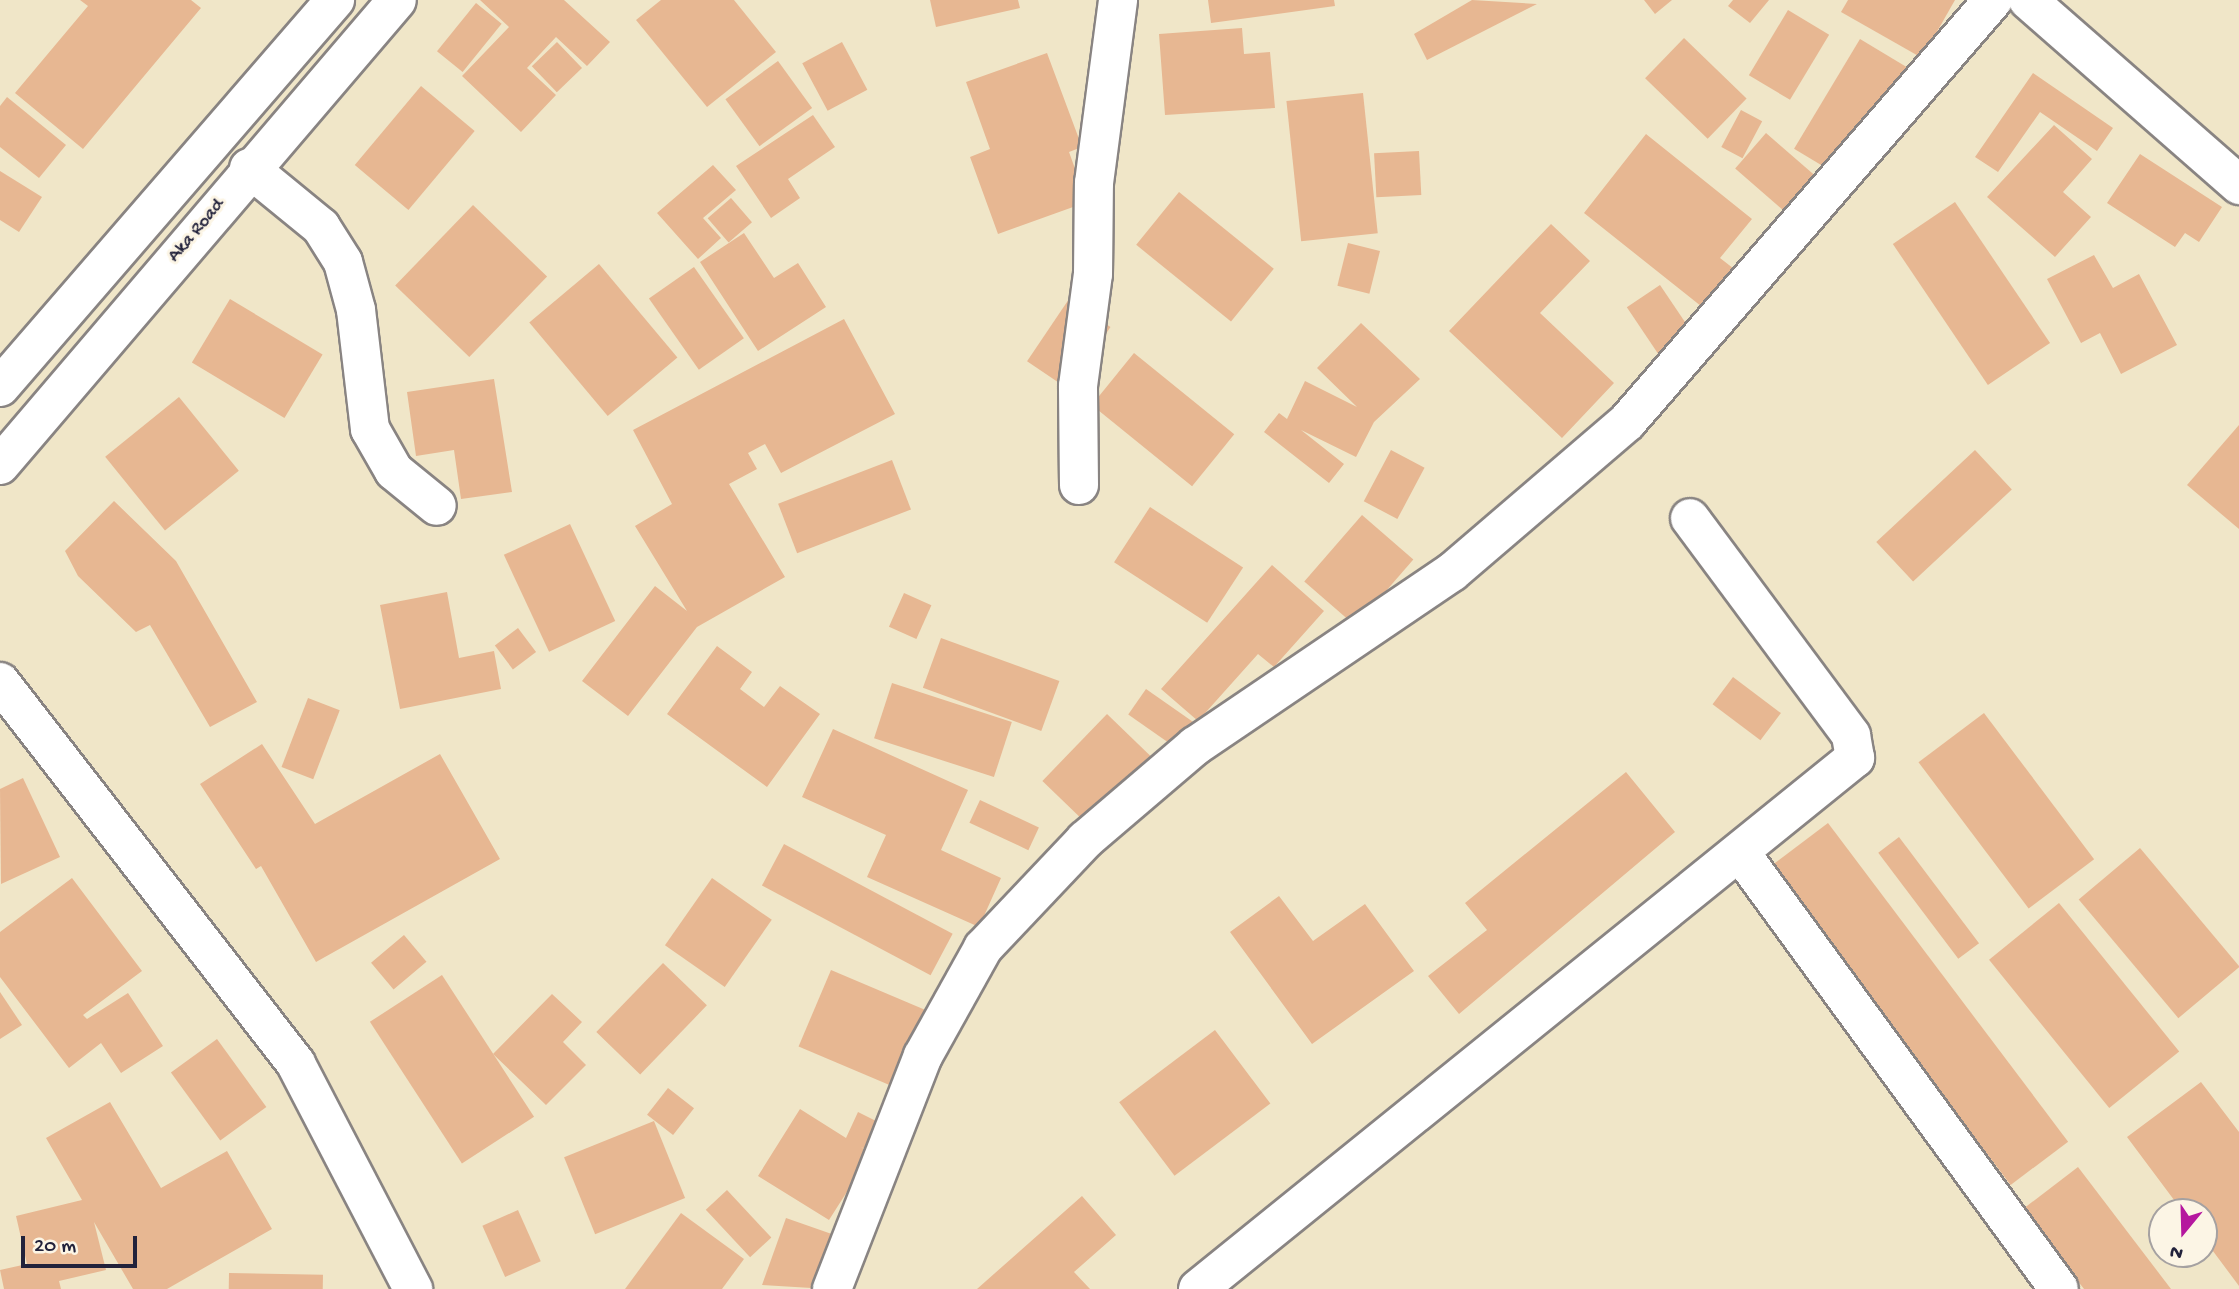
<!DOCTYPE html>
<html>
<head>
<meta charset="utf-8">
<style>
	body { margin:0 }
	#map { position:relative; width:2239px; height:1289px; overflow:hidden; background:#f0e6c8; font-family:"Gochi Hand",sans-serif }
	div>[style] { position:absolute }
	.building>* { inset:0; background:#e7b792; transform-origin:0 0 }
	.roads { filter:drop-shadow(2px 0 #898482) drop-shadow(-2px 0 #898482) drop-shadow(0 2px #898482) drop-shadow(0 -2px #898482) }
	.minor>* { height:38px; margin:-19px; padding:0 19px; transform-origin:19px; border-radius:19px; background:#fff }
	.major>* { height:38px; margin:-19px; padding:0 19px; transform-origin:19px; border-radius:19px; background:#fff }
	span { translate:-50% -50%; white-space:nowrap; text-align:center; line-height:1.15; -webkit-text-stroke:6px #fcf5e5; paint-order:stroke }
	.street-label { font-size:19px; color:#22223b }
	.north { position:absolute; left:2148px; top:1198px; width:70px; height:70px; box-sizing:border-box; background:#fcf5e5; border:2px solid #a5a1a1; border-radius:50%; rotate:199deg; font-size:19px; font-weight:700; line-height:28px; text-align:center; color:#22223b }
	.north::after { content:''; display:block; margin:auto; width:24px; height:32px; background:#b5179e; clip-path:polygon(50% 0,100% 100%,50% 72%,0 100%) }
	.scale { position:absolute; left:21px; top:1236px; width:116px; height:32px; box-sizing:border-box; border:4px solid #22223b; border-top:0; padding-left:9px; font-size:21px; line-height:24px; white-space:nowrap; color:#22223b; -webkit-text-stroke:5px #fcf5e5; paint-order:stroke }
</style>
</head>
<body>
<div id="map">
	<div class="building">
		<div style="clip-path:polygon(80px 0,191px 0,201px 8px,83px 149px,15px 93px,88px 6px)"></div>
		<div style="clip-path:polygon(480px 0,564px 0,610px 42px,587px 66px,556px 37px,527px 68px,556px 95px,521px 132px,462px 76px,509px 27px)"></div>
		<div style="clip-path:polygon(661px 0,734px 0,776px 52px,707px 107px,636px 20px)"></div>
		<div style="clip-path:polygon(930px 0,1018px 0,1020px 8px,936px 27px)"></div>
		<div style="clip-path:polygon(1208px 0,1334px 0,1335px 6px,1211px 23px)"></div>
		<div style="clip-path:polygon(1472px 0,1537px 4px,1427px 60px,1414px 34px)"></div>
		<div style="clip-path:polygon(1644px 0,1672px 0,1655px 14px)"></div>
		<div style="clip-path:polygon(1733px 0,1769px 0,1750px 23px,1728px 6px)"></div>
		<div style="clip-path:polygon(1848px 0,1955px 0,1922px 58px,1841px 12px)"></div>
		<div style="left:476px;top:3px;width:33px;height:62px;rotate:39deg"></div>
		<div style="left:1788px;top:10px;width:48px;height:76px;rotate:31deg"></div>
		<div style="clip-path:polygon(1242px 28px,1244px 54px,1270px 52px,1275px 108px,1165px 115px,1159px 34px)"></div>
		<div style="left:1684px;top:38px;width:87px;height:56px;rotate:44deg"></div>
		<div style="left:1860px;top:39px;width:65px;height:128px;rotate:31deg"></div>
		<div style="left:557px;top:42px;width:36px;height:35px;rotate:46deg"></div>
		<div style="left:842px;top:42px;width:54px;height:45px;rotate:62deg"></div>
		<div style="clip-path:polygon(1047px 53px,1082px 147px,1069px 152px,1087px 202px,998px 234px,970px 157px,990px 149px,966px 82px)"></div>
		<div style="left:778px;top:61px;width:58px;height:65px;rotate:54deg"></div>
		<div style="clip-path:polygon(2033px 73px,2113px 128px,2097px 151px,2040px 112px,1998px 172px,1975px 157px)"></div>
		<div style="left:421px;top:86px;width:70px;height:103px;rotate:40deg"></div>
		<div style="left:1363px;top:93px;width:141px;height:77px;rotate:84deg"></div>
		<div style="clip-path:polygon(7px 97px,66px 145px,39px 178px,0 147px,0 106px)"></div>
		<div style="left:1741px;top:110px;width:24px;height:42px;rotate:28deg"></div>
		<div style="clip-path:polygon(813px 115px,835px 147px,788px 179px,800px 198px,771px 218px,736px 166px)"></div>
		<div style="clip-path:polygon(2054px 125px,2092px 159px,2063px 192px,2091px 217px,2055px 257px,1987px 197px)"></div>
		<div style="left:1766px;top:133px;width:74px;height:47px;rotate:41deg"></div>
		<div style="clip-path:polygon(1646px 134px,1752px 219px,1720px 258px,1747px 279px,1716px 318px,1584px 213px)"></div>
		<div style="left:1419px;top:151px;width:44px;height:45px;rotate:87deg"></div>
		<div style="clip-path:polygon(2140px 154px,2222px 207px,2199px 242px,2185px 233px,2175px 247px,2107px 203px)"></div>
		<div style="clip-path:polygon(713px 165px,736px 190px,703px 218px,721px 238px,698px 259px,657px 213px)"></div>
		<div style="clip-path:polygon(0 171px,42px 197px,19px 232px,0 220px)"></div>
		<div style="left:1179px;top:192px;width:122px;height:68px;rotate:39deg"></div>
		<div style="left:731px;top:198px;width:32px;height:31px;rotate:49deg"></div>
		<div style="left:1955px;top:202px;width:170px;height:75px;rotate:56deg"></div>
		<div style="left:473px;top:205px;width:103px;height:112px;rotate:44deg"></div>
		<div style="clip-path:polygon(1551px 224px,1590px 261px,1540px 313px,1614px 383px,1562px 438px,1449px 331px)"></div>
		<div style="clip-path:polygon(744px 233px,774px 278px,798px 263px,826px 307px,758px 351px,700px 262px)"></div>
		<div style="left:1348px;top:243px;width:33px;height:44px;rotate:14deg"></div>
		<div style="clip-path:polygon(2094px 255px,2113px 288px,2139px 274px,2177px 345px,2121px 374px,2100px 333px,2081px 343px,2047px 279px)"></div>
		<div style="left:599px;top:264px;width:122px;height:91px;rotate:50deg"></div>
		<div style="left:694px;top:267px;width:87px;height:55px;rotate:55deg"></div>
		<div style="left:1660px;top:285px;width:64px;height:40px;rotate:56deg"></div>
		<div style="left:230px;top:299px;width:108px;height:74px;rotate:31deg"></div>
		<div style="left:1069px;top:299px;width:50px;height:75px;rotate:34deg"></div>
		<div style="clip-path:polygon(844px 319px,895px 414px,781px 473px,765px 444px,748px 453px,757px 469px,729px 484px,785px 577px,697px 627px,628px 716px,582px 681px,655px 586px,687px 611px,635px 526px,672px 504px,633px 430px)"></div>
		<div style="clip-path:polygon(1361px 323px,1420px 379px,1374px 422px,1356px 457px,1301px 430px,1344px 464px,1329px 483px,1264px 432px,1279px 413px,1287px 419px,1305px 381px,1357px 407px,1317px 368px)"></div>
		<div style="left:1134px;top:353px;width:129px;height:67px;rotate:39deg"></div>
		<div style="clip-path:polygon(494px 379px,512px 492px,461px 499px,454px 450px,416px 456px,407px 392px)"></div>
		<div style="left:179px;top:397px;width:95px;height:95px;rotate:51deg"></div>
		<div style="clip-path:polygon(2239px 425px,2239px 529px,2187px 485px)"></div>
		<div style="left:1391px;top:450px;width:38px;height:58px;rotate:28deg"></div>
		<div style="left:1975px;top:450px;width:54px;height:135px;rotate:47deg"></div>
		<div style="left:892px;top:460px;width:53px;height:122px;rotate:69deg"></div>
		<div style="clip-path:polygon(114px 501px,176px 561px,257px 702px,210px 727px,150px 625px,136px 632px,78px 576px,65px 551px)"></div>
		<div style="left:1150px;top:507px;width:111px;height:66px;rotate:33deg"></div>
		<div style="left:1362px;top:515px;width:68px;height:88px;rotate:41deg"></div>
		<div style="left:570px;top:524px;width:107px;height:73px;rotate:65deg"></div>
		<div style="clip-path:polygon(1272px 565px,1324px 611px,1274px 667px,1258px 654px,1198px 721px,1161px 689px)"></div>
		<div style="clip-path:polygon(447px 592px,459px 658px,494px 651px,501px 689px,400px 709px,380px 605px)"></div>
		<div style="left:904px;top:593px;width:30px;height:37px;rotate:24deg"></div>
		<div style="left:518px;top:628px;width:30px;height:29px;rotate:53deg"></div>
		<div style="left:941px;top:638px;width:126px;height:53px;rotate:20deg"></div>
		<div style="clip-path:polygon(717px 646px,752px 672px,740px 689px,764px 707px,780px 686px,820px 714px,767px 787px,667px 714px)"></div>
		<div style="left:1733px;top:677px;width:60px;height:34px;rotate:37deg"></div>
		<div style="left:892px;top:683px;width:126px;height:58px;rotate:18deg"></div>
		<div style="left:1146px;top:689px;width:72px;height:31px;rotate:35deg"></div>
		<div style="left:308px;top:698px;width:34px;height:74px;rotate:21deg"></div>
		<div style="left:1984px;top:713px;width:183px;height:82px;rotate:53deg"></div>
		<div style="left:1107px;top:714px;width:75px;height:93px;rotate:44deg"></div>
		<div style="clip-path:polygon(833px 729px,968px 790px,941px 850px,1001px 878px,979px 927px,867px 877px,886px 835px,802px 797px)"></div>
		<div style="clip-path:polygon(262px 744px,315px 824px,440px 754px,500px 859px,316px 962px,261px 866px,256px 869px,200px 784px)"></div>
		<div style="clip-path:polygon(1626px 772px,1675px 832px,1459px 1014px,1428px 976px,1487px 930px,1465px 903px)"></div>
		<div style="clip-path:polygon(23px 778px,60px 857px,1px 884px,0 789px)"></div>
		<div style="left:980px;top:800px;width:65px;height:25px;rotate:25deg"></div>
		<div style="left:1828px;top:823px;width:399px;height:72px;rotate:53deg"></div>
		<div style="left:1899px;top:837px;width:133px;height:26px;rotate:53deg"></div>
		<div style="left:784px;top:844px;width:191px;height:47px;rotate:28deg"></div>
		<div style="left:2140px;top:848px;width:155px;height:80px;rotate:50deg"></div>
		<div style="clip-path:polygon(72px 878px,142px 971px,83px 1015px,87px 1019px,128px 993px,163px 1046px,121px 1073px,101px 1043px,69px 1068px,0 977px,0 932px)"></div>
		<div style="left:712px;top:878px;width:73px;height:82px;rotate:35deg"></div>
		<div style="clip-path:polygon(1279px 896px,1313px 941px,1365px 904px,1414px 971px,1312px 1044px,1230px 932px)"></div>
		<div style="left:2059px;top:903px;width:191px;height:90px;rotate:51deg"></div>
		<div style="left:404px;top:935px;width:35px;height:43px;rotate:50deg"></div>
		<div style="left:663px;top:963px;width:61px;height:96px;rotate:44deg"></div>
		<div style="left:831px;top:970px;width:109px;height:83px;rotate:23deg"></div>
		<div style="left:442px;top:975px;width:169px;height:86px;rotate:57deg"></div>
		<div style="clip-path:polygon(0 992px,22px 1025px,0 1039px)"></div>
		<div style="clip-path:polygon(552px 994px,582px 1022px,563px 1042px,586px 1065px,546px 1105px,493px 1054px)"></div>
		<div style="left:1215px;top:1030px;width:92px;height:120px;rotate:53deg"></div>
		<div style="left:217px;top:1039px;width:84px;height:57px;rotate:54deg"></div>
		<div style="clip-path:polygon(2201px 1082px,2239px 1132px,2239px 1286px,2204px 1239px,2204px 1212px,2183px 1212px,2127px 1137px)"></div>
		<div style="left:668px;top:1088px;width:33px;height:34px;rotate:38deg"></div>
		<div style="clip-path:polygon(110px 1102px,161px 1188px,227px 1151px,272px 1229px,167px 1289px,133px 1289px,94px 1222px,106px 1270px,59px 1281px,61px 1289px,4px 1289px,0 1270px,27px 1264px,16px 1216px,82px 1200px,46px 1138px)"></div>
		<div style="clip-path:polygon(800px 1109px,846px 1138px,858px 1112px,898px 1132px,885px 1159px,861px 1147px,871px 1154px,829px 1220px,758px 1176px)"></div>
		<div style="left:654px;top:1121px;width:83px;height:97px;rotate:68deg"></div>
		<div style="clip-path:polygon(2078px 1167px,2171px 1289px,2084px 1289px,2023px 1209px)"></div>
		<div style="left:727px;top:1190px;width:65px;height:29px;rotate:47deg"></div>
		<div style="clip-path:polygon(1082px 1196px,1116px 1235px,1074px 1272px,1090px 1289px,977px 1289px)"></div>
		<div style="left:518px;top:1210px;width:56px;height:39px;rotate:66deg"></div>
		<div style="clip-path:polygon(681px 1213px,744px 1259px,722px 1289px,625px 1289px)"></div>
		<div style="clip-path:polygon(786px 1218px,846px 1239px,828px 1289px,762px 1285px)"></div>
		<div style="left:229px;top:1273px;width:94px;height:16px;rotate:1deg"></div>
	</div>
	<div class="roads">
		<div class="minor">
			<div style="left:2028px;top:0;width:281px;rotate:41.2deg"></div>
			<div style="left:249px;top:168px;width:93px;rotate:39.3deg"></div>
			<div style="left:321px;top:227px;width:41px;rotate:57.8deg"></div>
			<div style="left:343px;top:262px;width:50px;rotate:74.8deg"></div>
			<div style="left:356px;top:310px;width:120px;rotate:83.3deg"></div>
			<div style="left:370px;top:429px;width:48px;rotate:60.3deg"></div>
			<div style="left:394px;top:471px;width:55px;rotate:39.1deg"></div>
			<div style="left:1079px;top:485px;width:99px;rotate:-90.6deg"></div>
			<div style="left:1078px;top:386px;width:113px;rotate:-82.4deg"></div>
			<div style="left:1093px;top:274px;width:91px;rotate:-89.4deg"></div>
			<div style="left:1094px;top:183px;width:185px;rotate:-82.5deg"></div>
			<div style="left:0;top:682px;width:483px;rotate:52.2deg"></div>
			<div style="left:296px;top:1064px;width:254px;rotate:62.5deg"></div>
			<div style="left:1742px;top:855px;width:537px;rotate:53.86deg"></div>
			<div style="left:832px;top:1289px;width:250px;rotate:-68.7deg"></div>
			<div style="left:923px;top:1056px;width:124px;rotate:-60.9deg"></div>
			<div style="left:983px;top:948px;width:149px;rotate:-46.6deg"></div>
			<div style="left:1085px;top:840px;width:145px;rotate:-40.5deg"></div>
			<div style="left:1195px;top:746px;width:310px;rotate:-34.1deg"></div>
			<div style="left:1452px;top:572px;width:230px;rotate:-40.6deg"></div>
			<div style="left:1627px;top:422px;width:559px;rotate:-49.06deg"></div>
			<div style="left:1198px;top:1289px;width:845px;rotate:-38.95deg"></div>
			<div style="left:1855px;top:758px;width:23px;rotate:-100deg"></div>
			<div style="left:1851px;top:735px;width:270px;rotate:-126.6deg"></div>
		</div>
		<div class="major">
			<div style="left:0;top:387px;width:512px;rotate:-49.12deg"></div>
			<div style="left:0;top:465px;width:611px;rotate:-49.51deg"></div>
		</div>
	</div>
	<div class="street-label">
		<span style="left:197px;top:231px;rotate:-50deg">Aka Road</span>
	</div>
	<div class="north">N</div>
	<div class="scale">20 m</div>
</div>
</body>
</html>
